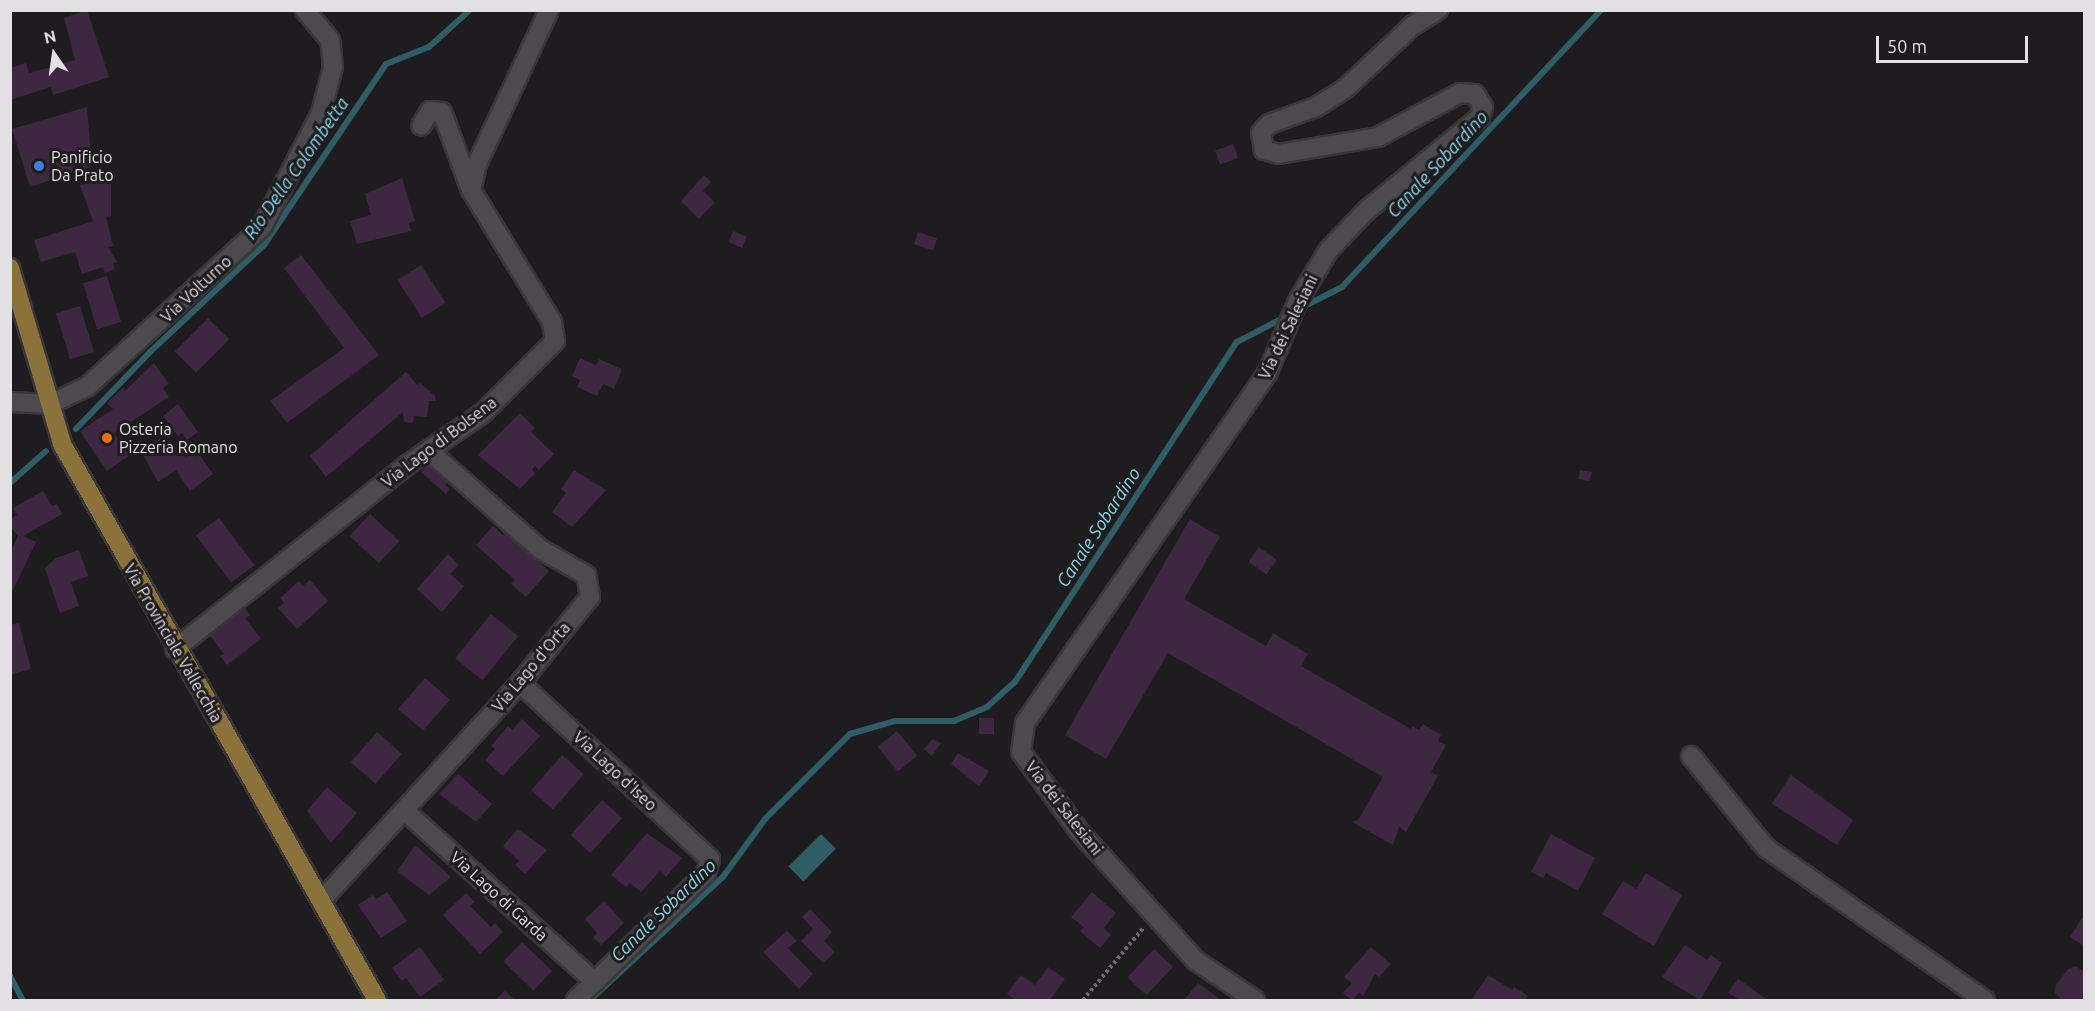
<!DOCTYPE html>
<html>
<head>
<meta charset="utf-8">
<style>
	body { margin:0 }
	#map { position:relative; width:2095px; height:1011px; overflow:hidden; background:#1f1c1f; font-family:Ubuntu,sans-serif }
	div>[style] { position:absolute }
	.water>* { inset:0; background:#2e5d65; transform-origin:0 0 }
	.stream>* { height:6px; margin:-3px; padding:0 3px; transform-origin:3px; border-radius:3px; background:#2e5d65 }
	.building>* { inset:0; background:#3d2741; transform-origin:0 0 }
	.path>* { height:4px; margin-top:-2px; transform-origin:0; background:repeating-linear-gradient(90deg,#6c696c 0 3px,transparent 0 6px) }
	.roads { filter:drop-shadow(2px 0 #393739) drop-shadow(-2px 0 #393739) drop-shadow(0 2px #393739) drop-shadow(0 -2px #393739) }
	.minor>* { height:18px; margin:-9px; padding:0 9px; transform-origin:9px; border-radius:9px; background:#4d4a4d }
	.major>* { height:18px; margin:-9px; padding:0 9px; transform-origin:9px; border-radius:9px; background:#8b723b }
	.dots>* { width:16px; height:16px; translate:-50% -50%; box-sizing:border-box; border:3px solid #1f1c1f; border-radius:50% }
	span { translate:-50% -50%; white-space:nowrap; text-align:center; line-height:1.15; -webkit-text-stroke:6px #1f1c1f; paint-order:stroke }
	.poi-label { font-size:16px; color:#e2e0e2 }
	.left { translate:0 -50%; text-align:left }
	.street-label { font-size:16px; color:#e2e0e2 }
	.water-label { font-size:18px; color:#88d9e9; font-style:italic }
	.frame { position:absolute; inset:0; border:12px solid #e2e0e2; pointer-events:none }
	.north { position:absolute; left:24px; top:24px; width:60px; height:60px; -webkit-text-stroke:4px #1f1c1f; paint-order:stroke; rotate:347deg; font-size:16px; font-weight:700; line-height:24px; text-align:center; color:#e2e0e2 }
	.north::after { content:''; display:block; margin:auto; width:21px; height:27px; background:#e2e0e2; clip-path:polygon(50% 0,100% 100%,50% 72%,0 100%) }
	.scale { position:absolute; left:1876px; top:36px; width:152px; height:27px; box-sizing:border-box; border:3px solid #e2e0e2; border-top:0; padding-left:8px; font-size:18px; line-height:21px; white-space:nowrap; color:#e2e0e2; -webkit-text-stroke:4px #1f1c1f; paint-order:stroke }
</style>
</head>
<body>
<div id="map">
	<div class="water">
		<div style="left:821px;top:834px;width:21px;height:46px;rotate:45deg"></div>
	</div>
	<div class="stream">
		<div style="left:1301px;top:308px;width:46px;rotate:-27.1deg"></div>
		<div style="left:1342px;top:287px;width:379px;rotate:-46.9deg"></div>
		<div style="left:76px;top:429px;width:107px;rotate:-46.1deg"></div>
		<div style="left:150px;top:352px;width:156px;rotate:-43.2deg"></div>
		<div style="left:264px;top:245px;width:218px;rotate:-56deg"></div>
		<div style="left:386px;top:64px;width:46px;rotate:-21.6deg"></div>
		<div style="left:429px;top:47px;width:55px;rotate:-42.1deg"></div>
		<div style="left:10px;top:483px;width:48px;rotate:-41.6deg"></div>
		<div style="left:10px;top:976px;width:27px;rotate:62deg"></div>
		<div style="left:590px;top:1000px;width:181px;rotate:-42.8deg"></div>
		<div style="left:723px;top:877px;width:72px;rotate:-54.1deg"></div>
		<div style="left:765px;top:819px;width:120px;rotate:-45deg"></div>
		<div style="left:850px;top:734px;width:47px;rotate:-16.1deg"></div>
		<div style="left:895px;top:721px;width:59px"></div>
		<div style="left:954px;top:721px;width:36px;rotate:-23deg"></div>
		<div style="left:987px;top:707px;width:38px;rotate:-42deg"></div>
		<div style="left:1015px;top:682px;width:406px;rotate:-56.9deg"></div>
		<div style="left:1237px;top:342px;width:56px;rotate:-27.5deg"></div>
	</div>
	<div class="building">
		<div style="clip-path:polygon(87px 10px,109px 77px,53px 95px,51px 87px,10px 100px,10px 68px,26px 63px,29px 73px,75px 60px,64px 18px)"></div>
		<div style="clip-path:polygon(87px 107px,92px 166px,30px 187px,12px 129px)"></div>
		<div style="left:1233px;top:144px;width:15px;height:19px;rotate:70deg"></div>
		<div style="clip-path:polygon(704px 175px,711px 182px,703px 191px,715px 202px,699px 219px,681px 201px)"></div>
		<div style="clip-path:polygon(111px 176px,111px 216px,106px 217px,113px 246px,108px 247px,117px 262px,113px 263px,115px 269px,105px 273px,103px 267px,82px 274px,75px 252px,41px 262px,34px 240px,93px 221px,80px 185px)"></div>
		<div style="clip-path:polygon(402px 178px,415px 221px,409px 223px,411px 231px,357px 244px,350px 221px,371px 215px,365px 194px)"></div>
		<div style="left:733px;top:231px;width:15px;height:12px;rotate:23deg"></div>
		<div style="left:918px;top:232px;width:20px;height:13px;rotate:18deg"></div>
		<div style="clip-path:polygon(301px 255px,379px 355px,287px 423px,270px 401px,344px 348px,284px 268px)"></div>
		<div style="left:421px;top:265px;width:45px;height:28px;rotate:57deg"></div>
		<div style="left:107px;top:276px;width:48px;height:25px;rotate:73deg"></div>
		<div style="left:80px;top:306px;width:48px;height:25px;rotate:73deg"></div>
		<div style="left:208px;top:318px;width:30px;height:47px;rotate:45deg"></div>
		<div style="clip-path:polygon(580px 358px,596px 365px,599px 359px,622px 369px,614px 389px,603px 384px,597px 396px,577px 387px,580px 380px,572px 376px)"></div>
		<div style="clip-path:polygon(154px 363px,169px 384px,163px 388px,169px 397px,114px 433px,129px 456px,107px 471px,80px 431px,113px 409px,107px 403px,123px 388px,125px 391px)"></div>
		<div style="clip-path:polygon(406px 372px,417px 385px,420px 383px,435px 396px,436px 401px,429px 401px,427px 417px,414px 416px,413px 423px,404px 422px,403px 412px,326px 477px,310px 456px)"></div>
		<div style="clip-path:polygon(178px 404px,198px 432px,187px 440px,182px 433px,178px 436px,163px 416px)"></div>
		<div style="clip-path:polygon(520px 413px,535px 428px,531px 432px,554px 454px,539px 470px,535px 466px,532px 470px,535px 473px,520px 489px,478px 455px)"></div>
		<div style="clip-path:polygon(161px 438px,169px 450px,178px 445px,186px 457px,193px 452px,197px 457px,199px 454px,213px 474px,190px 491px,176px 470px,158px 482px,141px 451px)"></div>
		<div style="clip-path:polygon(430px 461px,450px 479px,445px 485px,450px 489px,446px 494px,421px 472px)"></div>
		<div style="clip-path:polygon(574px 470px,606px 490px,572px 527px,552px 512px,566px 493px,561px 489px)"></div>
		<div style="clip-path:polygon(1580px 470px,1592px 472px,1589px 481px,1578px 479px)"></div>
		<div style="clip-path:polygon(43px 491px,52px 506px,57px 504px,62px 514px,23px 536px,36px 542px,10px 596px,10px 553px,18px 536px,10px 527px,10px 519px,17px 515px,13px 508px)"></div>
		<div style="left:370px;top:514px;width:40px;height:30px;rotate:43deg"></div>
		<div style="left:219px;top:518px;width:59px;height:29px;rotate:53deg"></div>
		<div style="clip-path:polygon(1190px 519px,1220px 537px,1184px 599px,1266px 646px,1273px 633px,1308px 654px,1301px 666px,1411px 729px,1412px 726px,1419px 730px,1423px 724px,1441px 735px,1438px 741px,1446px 745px,1431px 772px,1438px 776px,1406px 832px,1399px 827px,1393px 845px,1352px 822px,1358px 820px,1383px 777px,1168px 653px,1106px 759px,1065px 735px)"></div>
		<div style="clip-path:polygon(493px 526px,503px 535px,506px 532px,549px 571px,526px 597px,511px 584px,515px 580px,476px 545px)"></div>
		<div style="left:1259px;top:547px;width:22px;height:18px;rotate:36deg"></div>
		<div style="clip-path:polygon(79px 550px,88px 576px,71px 582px,79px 606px,60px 613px,45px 568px,56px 558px)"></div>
		<div style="clip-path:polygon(448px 554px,459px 565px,450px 574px,464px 586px,442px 612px,417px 589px)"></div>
		<div style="clip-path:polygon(310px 580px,328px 601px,297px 629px,278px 608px,284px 603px,280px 598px,299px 581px,303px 586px)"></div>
		<div style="clip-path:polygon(244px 607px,250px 615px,245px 618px,261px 639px,227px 665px,220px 656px,224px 654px,207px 632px,216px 626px,218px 629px)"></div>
		<div style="left:491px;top:614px;width:35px;height:57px;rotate:39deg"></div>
		<div style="clip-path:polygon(19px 623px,31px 669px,10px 675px,10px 625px)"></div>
		<div style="left:425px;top:678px;width:33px;height:41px;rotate:41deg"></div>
		<div style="left:979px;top:718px;width:15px;height:16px"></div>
		<div style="clip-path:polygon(522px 719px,540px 736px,503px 776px,485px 760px,495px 749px,491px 746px,508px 726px,512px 730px)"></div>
		<div style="left:897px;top:731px;width:32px;height:25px;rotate:51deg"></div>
		<div style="left:377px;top:732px;width:33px;height:40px;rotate:41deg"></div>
		<div style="clip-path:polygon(932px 739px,941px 743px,932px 756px,924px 749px)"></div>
		<div style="clip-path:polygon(958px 753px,989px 771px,979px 786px,951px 764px)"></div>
		<div style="left:562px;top:755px;width:29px;height:47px;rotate:41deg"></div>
		<div style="clip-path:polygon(458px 774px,492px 804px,476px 822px,439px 794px)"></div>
		<div style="clip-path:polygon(1791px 775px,1853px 820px,1837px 845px,1772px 804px)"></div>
		<div style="clip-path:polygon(327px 787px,357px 813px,331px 843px,307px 811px)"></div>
		<div style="left:602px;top:800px;width:27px;height:47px;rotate:42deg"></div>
		<div style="clip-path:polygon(518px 829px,547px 850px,525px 874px,515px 865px,519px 861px,503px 846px)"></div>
		<div style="clip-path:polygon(647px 833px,682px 858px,666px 877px,660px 871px,641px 892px,630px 883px,626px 887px,611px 875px)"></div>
		<div style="clip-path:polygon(1551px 834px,1595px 858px,1578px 891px,1546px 873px,1543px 878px,1531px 872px)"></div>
		<div style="clip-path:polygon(415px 845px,451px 877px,429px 895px,397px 871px)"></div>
		<div style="clip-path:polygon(1646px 873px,1682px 895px,1654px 946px,1602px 914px,1623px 881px,1636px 889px)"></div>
		<div style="clip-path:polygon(387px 892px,407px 921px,381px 938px,358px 905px,373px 895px,376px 899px)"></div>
		<div style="clip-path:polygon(1092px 892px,1116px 913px,1104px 928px,1111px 935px,1100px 948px,1080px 931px,1084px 927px,1071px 917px)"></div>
		<div style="clip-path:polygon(466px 893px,475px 902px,470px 906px,491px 927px,495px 923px,503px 932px,480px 954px,443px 915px)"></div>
		<div style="clip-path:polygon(604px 901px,624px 923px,601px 945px,593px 937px,597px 933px,585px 919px)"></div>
		<div style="clip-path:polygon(810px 909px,832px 932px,824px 941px,835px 952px,823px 963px,801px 941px,813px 929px,802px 917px)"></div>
		<div style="clip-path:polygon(2082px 918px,2084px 920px,2084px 946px,2070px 937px)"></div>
		<div style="clip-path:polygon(787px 931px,797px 941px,788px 948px,813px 974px,799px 989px,763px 952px)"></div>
		<div style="left:522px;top:942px;width:42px;height:27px;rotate:44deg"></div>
		<div style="clip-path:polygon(1685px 945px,1707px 960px,1711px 955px,1722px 963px,1700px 1000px,1662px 977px)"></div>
		<div style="clip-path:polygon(420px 947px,444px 980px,420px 997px,406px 978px,402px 981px,392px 968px)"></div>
		<div style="clip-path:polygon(1371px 947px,1391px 964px,1379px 977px,1375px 974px,1363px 996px,1359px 993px,1352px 1000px,1343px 993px,1352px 983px,1344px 977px)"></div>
		<div style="left:1154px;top:949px;width:26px;height:39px;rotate:43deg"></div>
		<div style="clip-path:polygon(2076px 966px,2084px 972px,2084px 1000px,2062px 1000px,2054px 992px,2056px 985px,2068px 969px)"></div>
		<div style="clip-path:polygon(1048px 967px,1065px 979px,1050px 1000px,1016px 1000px,1007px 994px,1021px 975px,1035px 985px)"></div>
		<div style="clip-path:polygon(1488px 975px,1512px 990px,1514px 987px,1528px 996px,1525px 1000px,1471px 1000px)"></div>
		<div style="clip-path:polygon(1738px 979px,1743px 982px,1767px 1000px,1740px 1000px,1728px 993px)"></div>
		<div style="clip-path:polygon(1198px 983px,1221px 1000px,1184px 1000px)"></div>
		<div style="clip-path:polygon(505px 991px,515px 1000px,495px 1000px)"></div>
	</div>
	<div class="path">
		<div style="left:1083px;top:1000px;width:95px;rotate:-50.1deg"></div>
	</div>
	<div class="roads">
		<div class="minor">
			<div style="left:471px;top:190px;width:27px;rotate:-77deg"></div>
			<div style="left:477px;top:164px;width:170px;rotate:-64.9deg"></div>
			<div style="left:10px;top:402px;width:40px;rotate:2.9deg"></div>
			<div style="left:50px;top:404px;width:42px;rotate:-25.3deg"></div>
			<div style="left:88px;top:386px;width:236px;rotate:-42.4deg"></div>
			<div style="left:262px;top:227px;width:128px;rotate:-62.6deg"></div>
			<div style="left:321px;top:113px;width:48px;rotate:-75.4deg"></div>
			<div style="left:333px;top:67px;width:27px;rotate:-96deg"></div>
			<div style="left:330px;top:40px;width:39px;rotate:-130deg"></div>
			<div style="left:175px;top:649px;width:296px;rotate:-38.4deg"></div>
			<div style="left:407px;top:465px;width:92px;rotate:-34.4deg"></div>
			<div style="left:483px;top:413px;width:102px;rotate:-45deg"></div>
			<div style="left:555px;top:341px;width:19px;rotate:-99deg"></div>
			<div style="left:552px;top:322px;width:155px;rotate:-121.5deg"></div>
			<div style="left:471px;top:190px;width:83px;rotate:-110.4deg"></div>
			<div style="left:442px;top:112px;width:12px;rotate:-175deg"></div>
			<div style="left:430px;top:111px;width:17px;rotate:121deg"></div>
			<div style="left:520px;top:683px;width:259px;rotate:42.8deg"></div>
			<div style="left:710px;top:859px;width:15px;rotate:106deg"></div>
			<div style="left:706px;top:873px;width:182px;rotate:135.7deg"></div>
			<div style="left:1691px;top:756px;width:119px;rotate:50.8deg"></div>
			<div style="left:1766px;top:848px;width:267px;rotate:34.8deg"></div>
			<div style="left:404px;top:810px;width:257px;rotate:42deg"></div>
			<div style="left:322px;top:900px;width:294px;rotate:-47.6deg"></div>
			<div style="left:520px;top:683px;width:111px;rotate:-50.9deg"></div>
			<div style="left:590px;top:597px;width:22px;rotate:-100deg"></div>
			<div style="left:586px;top:575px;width:53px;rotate:-150.5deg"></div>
			<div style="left:540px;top:549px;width:147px;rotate:-138.6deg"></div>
			<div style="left:1255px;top:1000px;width:71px;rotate:-146.5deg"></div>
			<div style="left:1196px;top:961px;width:175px;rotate:-132deg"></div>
			<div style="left:1079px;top:831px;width:98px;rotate:-126.3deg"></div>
			<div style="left:1021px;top:752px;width:29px;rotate:-82deg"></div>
			<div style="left:1025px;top:723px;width:425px;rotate:-55.3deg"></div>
			<div style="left:1267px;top:374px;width:79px;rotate:-67deg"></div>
			<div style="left:1298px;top:301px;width:58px;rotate:-59deg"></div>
			<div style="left:1328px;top:251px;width:55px;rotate:-46.5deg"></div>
			<div style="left:1366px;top:211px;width:148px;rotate:-39.5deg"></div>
			<div style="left:1480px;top:117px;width:10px;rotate:-73deg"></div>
			<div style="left:1483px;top:107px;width:15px;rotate:-122deg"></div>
			<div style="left:1475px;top:94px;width:15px;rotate:-176deg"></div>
			<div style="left:1460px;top:93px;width:93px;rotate:151.8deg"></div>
			<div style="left:1378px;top:137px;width:100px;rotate:170.3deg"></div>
			<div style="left:1279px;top:154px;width:16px;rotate:-165deg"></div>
			<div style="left:1264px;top:150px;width:17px;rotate:-100deg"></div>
			<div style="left:1261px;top:133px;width:12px;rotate:-48deg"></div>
			<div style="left:1269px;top:124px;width:50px;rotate:-19.9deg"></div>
			<div style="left:1316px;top:107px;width:34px;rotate:-32deg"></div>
			<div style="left:1345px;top:89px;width:92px;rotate:-43.2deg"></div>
			<div style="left:1412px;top:26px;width:31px;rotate:-32deg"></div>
		</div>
		<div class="major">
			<div style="left:10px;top:268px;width:184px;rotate:73.5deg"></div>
			<div style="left:62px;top:444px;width:639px;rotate:60.47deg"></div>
		</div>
	</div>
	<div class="dots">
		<div style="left:39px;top:166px;background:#3f7fe0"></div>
		<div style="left:107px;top:438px;background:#e8710a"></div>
	</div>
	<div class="poi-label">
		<span class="left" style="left:51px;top:166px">Panificio<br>Da Prato</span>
		<span class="left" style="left:119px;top:438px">Osteria<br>Pizzeria Romano</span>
	</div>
	<div class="street-label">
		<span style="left:196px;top:289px;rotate:-43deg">Via Volturno</span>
		<span style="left:1288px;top:327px;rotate:-64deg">Via dei Salesiani</span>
		<span style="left:439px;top:442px;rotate:-37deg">Via Lago di Bolsena</span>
		<span style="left:173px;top:643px;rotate:60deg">Via Provinciale Vallecchia</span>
		<span style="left:531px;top:667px;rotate:-50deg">Via Lago d'Orta</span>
		<span style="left:615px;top:771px;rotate:43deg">Via Lago d'Iseo</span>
		<span style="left:1064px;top:808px;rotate:52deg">Via dei Salesiani</span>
		<span style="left:499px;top:896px;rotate:42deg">Via Lago di Garda</span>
	</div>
	<div class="water-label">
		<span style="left:1437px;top:164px;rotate:-47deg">Canale Sobardino</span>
		<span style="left:296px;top:168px;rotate:-55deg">Rio Della Colombetta</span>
		<span style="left:1098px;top:527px;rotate:-57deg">Canale Sobardino</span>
		<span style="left:663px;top:910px;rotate:-44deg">Canale Sobardino</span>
	</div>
	<div class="frame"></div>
	<div class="north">N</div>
	<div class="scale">50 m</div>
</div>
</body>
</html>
